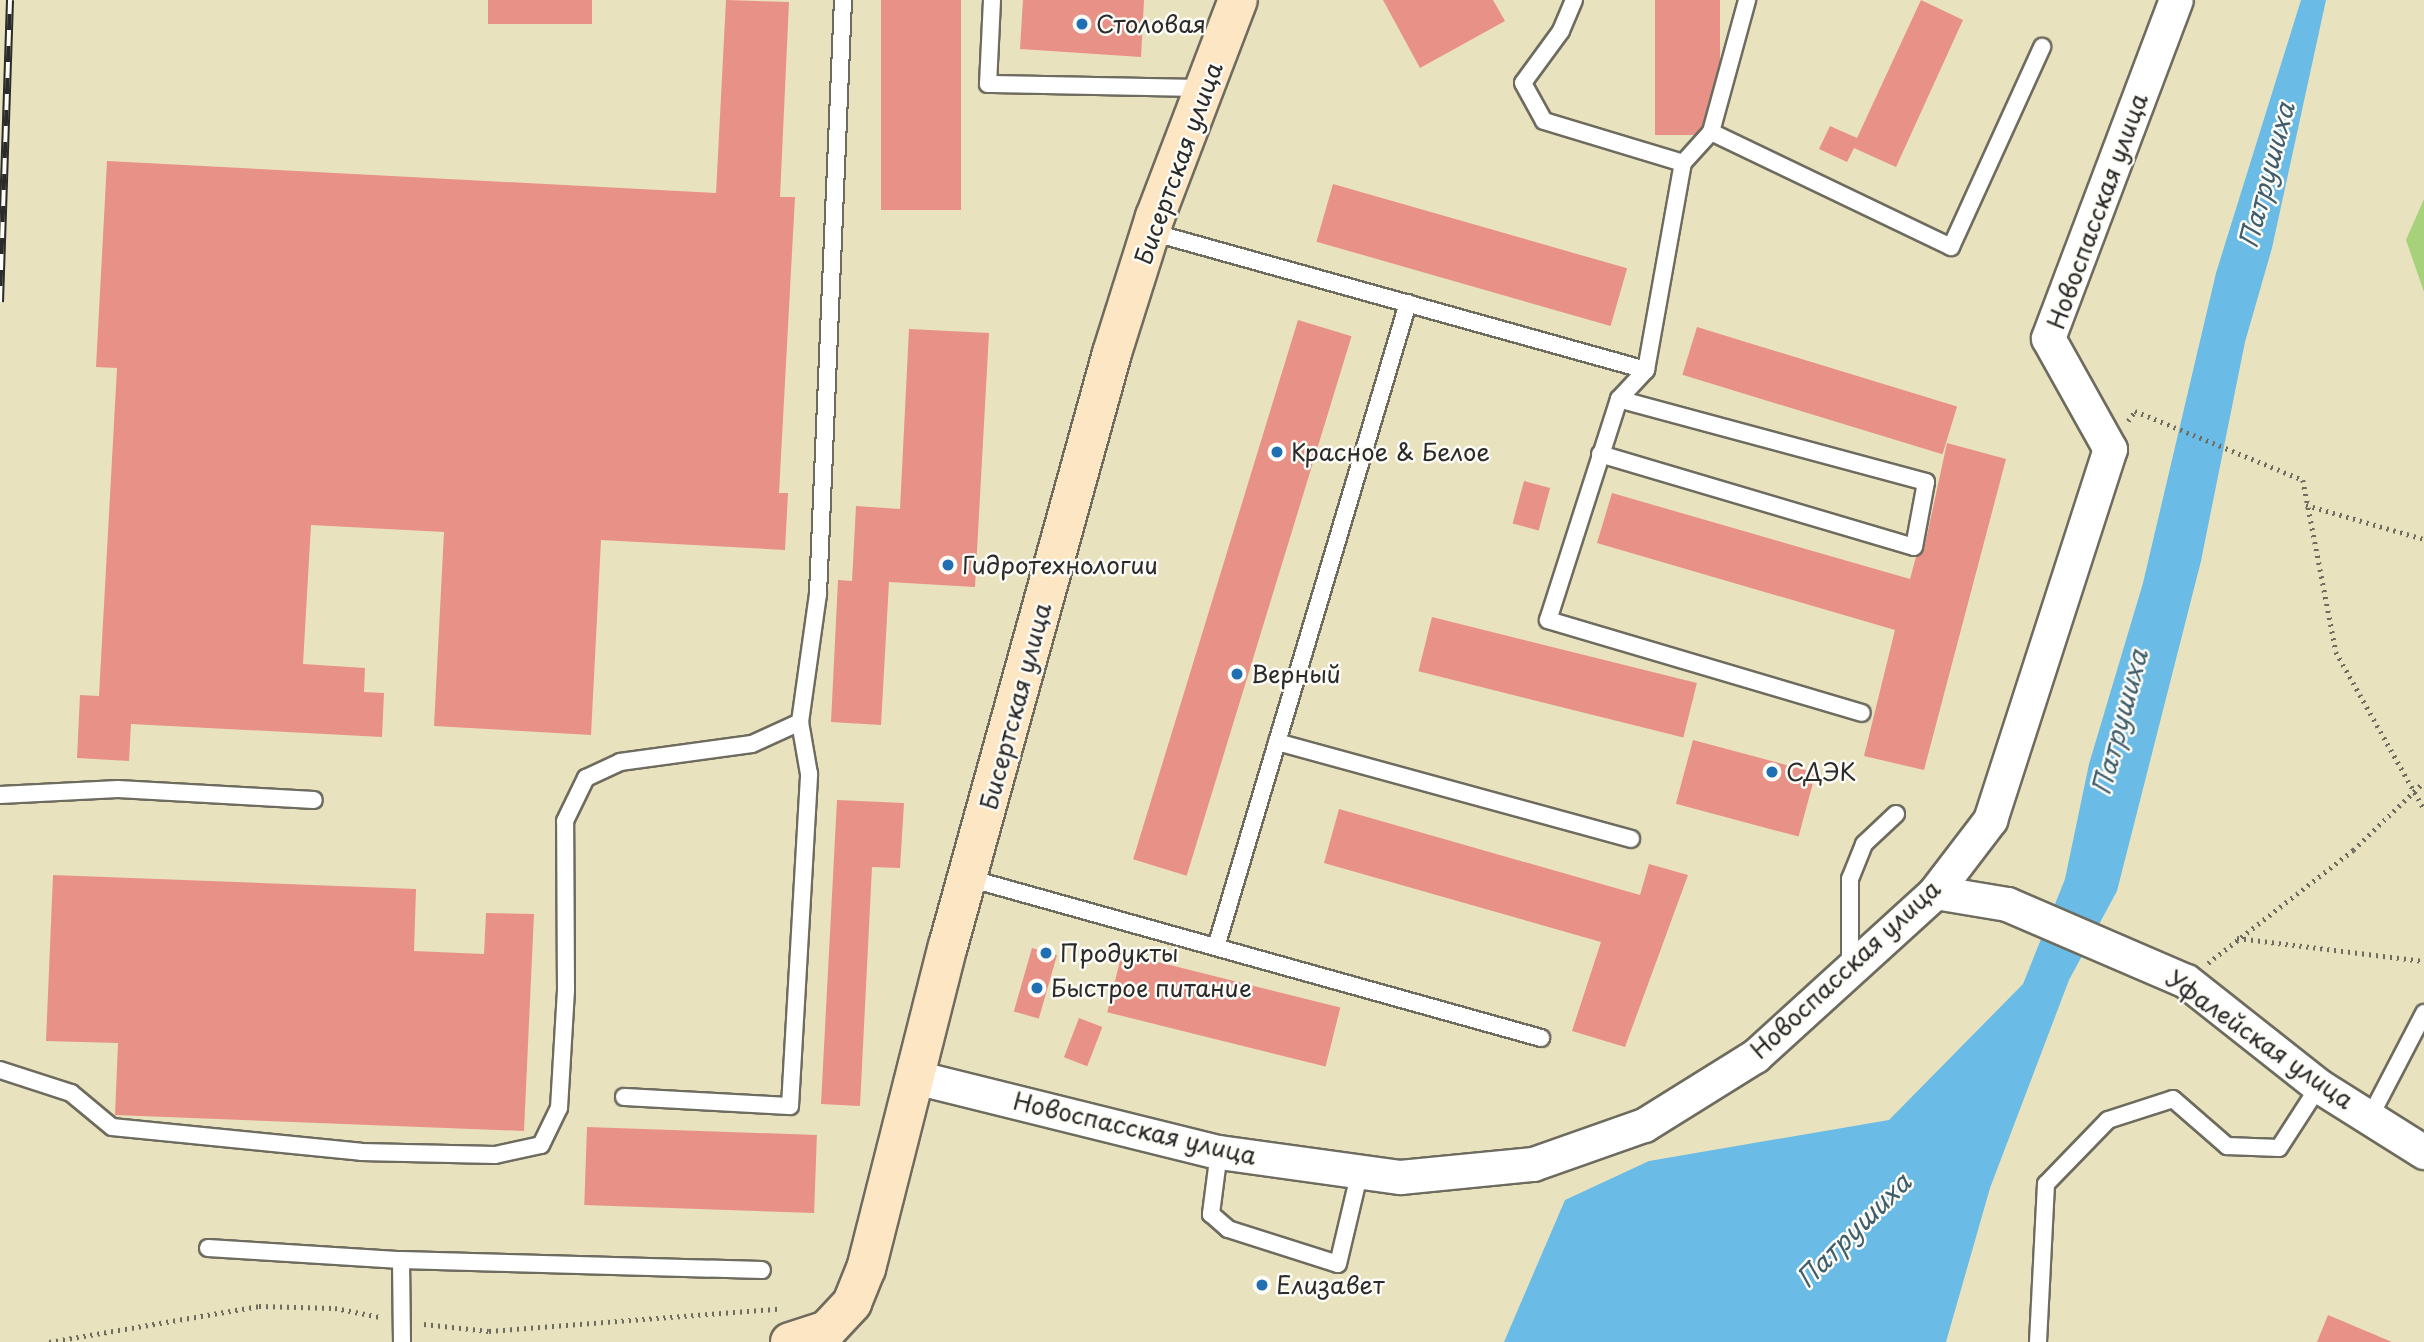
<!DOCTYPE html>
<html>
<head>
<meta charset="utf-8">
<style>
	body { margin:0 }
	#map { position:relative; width:2424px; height:1342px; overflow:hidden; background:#e9e2bf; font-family:"Playpen Sans",sans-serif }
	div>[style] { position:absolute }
	.green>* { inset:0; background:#a8d17c }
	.water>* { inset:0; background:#6abce6 }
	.building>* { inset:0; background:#e89187; transform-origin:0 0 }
	.path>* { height:4.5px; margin-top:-2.25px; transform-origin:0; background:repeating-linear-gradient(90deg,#6e6b5f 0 2px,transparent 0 7px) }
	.roads { filter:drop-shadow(2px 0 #6e6b5f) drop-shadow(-2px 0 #6e6b5f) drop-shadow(0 2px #6e6b5f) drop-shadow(0 -2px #6e6b5f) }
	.service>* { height:16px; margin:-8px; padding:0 8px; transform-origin:8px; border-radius:8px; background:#fff }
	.minor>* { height:33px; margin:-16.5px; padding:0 16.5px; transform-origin:16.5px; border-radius:16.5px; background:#fff }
	.secondary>* { height:38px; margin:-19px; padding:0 19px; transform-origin:19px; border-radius:19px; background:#fce6c4 }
	.rail>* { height:8px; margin-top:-4px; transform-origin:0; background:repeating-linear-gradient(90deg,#fdfcf7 0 16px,#2b2b2b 0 32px); box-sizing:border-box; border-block:2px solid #2b2b2b }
	.dots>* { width:19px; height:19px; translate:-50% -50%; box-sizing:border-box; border:4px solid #fdfcf7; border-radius:50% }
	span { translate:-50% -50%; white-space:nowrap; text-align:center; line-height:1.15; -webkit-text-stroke:5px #fdfcf7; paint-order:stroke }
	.poi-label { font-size:24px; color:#2b2b2b }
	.left { translate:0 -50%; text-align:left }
	.street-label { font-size:24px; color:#2b2b2b }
	.water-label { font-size:26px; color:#415e6c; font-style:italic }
</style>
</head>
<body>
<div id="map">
	<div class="green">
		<div style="clip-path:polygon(2424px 199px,2424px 292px,2406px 240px)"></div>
	</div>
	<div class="water">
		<div style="clip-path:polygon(2301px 0,2326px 0,2272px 248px,2245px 342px,2201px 561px,2117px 891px,2069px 980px,1990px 1188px,1946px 1342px,1504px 1342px,1565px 1200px,1649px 1161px,1889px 1120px,2023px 984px,2065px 879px,2089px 764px,2143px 583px,2216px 273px)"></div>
	</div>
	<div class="building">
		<div style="left:488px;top:0;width:104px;height:24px"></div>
		<div style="clip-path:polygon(726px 0,789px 2px,780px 197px,795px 197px,779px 493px,788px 493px,785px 550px,601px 540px,591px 735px,434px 726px,444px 532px,311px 525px,303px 664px,365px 668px,364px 692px,384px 693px,382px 737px,131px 724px,129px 761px,77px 758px,80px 695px,99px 696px,117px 368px,96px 367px,107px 161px,716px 193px)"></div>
		<div style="left:881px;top:0;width:80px;height:210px"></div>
		<div style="clip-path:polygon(1023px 0,1144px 0,1141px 57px,1020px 49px)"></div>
		<div style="clip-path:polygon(1383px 0,1493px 0,1505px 21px,1420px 68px)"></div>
		<div style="left:1655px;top:0;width:65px;height:135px"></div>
		<div style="clip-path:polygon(1921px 0,1963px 20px,1896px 167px,1854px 148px,1847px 162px,1819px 149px,1830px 126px,1857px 138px)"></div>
		<div style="left:1333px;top:184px;width:306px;height:60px;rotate:16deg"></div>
		<div style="left:1298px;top:320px;width:56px;height:564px;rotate:17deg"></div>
		<div style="left:1697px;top:327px;width:272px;height:50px;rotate:17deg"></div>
		<div style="clip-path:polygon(909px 329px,989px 333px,975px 587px,889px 582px,881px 725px,831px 722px,838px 580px,852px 581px,856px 506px,900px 509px)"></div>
		<div style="clip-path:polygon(1947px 443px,2006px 459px,1924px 770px,1864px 756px,1895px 630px,1597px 543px,1612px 493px,1910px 579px,1916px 557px,1924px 549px)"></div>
		<div style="left:1524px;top:481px;width:27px;height:44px;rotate:15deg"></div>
		<div style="left:1432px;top:617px;width:273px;height:56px;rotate:14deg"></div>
		<div style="left:1693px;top:740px;width:127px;height:66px;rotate:15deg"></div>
		<div style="clip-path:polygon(837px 800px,904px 803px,900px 868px,872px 867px,860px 1106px,821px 1104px)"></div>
		<div style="clip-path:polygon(1339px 809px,1640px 895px,1649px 864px,1688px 875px,1625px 1047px,1572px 1031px,1601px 942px,1324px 863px)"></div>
		<div style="clip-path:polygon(53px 875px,416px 889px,414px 951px,484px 954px,486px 913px,534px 914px,524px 1131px,115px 1115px,118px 1043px,46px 1041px)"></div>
		<div style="left:1032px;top:948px;width:26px;height:66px;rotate:16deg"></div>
		<div style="left:1122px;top:953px;width:225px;height:61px;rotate:14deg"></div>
		<div style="left:1079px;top:1018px;width:25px;height:42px;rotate:21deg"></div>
		<div style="left:587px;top:1127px;width:230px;height:78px;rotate:2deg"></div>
		<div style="clip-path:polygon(2328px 1315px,2392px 1342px,2317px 1342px)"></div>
	</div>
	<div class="path">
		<div style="left:2128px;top:421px;width:12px;rotate:-55deg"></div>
		<div style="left:2135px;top:411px;width:182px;rotate:22.3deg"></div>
		<div style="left:2303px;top:480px;width:175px;rotate:79.1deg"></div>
		<div style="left:2336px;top:652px;width:180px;rotate:60.7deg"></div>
		<div style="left:2306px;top:505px;width:123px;rotate:16.1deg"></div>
		<div style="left:2237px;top:938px;width:188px;rotate:7deg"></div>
		<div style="left:2208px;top:963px;width:184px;rotate:-37.9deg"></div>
		<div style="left:2353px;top:850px;width:98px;rotate:-43.8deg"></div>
		<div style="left:424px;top:1324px;width:65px;rotate:6.1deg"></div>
		<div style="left:489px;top:1331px;width:290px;rotate:-4.4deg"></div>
		<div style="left:49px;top:1342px;width:213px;rotate:-9.7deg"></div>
		<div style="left:259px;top:1306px;width:76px;rotate:1.5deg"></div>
		<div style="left:335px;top:1308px;width:46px;rotate:11.3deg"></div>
	</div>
	<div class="roads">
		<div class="service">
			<div style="left:992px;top:0;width:84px;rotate:92.7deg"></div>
			<div style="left:988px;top:84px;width:215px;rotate:1.1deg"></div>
			<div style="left:1574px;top:0;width:34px;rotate:113deg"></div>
			<div style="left:1561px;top:31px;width:64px;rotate:126.2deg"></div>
			<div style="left:1523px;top:83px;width:43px;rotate:61.1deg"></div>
			<div style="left:1544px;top:121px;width:145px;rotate:16.8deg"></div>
			<div style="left:1711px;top:132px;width:266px;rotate:25.6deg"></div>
			<div style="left:1951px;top:247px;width:220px;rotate:-65.5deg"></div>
			<div style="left:1151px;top:232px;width:514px;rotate:15.58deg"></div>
			<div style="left:1646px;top:370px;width:210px;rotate:-79.9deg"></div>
			<div style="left:1683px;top:163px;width:42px;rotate:-47.9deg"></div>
			<div style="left:1711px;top:132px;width:137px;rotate:-74.7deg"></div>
			<div style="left:1646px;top:370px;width:40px;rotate:133deg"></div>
			<div style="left:1619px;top:399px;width:232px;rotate:107.8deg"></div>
			<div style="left:1548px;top:620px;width:327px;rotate:16.5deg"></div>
			<div style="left:1600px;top:454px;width:327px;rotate:16.5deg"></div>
			<div style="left:1914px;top:547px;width:66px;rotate:-79.5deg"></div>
			<div style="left:1926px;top:482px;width:318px;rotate:-164.9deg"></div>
			<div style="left:1277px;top:742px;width:367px;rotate:15.3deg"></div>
			<div style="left:0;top:795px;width:118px;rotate:-2.9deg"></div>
			<div style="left:118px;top:789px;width:196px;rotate:3.2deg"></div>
			<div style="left:968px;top:878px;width:595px;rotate:15.6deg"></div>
			<div style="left:1216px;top:947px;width:672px;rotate:-73.4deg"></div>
			<div style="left:1850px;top:966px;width:87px;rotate:-90deg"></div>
			<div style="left:1850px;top:879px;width:38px;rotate:-68deg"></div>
			<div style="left:1864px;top:844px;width:44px;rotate:-43.2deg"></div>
			<div style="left:0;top:1070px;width:75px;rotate:17.9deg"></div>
			<div style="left:71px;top:1093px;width:53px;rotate:39.7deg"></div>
			<div style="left:112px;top:1127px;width:250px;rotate:5.7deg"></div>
			<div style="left:361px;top:1152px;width:134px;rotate:1.3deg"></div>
			<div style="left:495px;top:1155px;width:47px;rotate:-12.3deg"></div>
			<div style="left:541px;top:1145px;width:41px;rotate:-64.1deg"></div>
			<div style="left:559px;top:1108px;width:118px;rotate:-86.6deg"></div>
			<div style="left:566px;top:990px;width:169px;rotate:-90.3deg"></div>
			<div style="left:565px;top:821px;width:48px;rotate:-64deg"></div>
			<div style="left:586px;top:778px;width:38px;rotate:-25deg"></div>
			<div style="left:620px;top:762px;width:133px;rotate:-7.8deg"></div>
			<div style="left:752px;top:744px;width:53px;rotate:-24.6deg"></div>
			<div style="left:800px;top:722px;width:129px;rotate:-82deg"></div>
			<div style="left:818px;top:594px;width:595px;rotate:-87.59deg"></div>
			<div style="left:624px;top:1097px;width:166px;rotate:3.1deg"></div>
			<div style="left:790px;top:1106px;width:333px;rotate:-86.7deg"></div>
			<div style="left:809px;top:774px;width:53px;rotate:-99.8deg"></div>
			<div style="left:2371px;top:1115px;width:115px;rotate:-62.5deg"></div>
			<div style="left:1219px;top:1152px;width:63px;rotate:97.4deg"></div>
			<div style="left:1211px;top:1214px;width:23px;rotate:41deg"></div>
			<div style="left:1228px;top:1229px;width:115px;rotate:17.7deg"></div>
			<div style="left:1338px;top:1264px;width:96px;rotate:-76.7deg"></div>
			<div style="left:208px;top:1248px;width:193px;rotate:3.6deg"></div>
			<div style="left:401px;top:1260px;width:361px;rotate:1.6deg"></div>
			<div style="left:401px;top:1260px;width:82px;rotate:89.3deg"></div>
			<div style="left:2038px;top:1342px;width:158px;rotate:-87.1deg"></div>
			<div style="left:2046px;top:1184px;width:89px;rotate:-45.9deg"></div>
			<div style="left:2108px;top:1120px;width:68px;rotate:-17.9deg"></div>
			<div style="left:2173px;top:1099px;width:72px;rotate:41deg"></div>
			<div style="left:2227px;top:1146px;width:52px;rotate:2.2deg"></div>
			<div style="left:2279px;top:1148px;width:74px;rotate:-57.2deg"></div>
		</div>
		<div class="minor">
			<div style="left:1935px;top:892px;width:73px;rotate:9.5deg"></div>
			<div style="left:2007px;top:904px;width:195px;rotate:23.3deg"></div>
			<div style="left:2186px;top:981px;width:169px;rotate:38.3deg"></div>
			<div style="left:2319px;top:1086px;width:124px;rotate:32.2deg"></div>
			<div style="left:915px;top:1077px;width:313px;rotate:13.9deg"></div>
			<div style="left:1219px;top:1152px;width:183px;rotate:7.9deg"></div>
			<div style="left:1400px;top:1177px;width:134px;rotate:-5.6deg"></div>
			<div style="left:1533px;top:1164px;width:118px;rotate:-19.4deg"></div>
			<div style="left:1644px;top:1125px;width:131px;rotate:-31.9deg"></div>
			<div style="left:1755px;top:1056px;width:244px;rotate:-42.3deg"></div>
			<div style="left:1935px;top:892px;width:91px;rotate:-52.6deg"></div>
			<div style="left:1990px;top:820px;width:390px;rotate:-72.1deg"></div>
			<div style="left:2110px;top:449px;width:127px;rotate:-119.2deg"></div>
			<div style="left:2048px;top:338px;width:361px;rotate:-69.3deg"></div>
		</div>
		<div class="secondary">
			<div style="left:790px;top:1342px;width:39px;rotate:-18deg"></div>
			<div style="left:827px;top:1330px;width:37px;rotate:-47deg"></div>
			<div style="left:852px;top:1303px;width:37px;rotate:-68deg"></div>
			<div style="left:866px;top:1269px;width:333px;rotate:-75.8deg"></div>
			<div style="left:948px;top:946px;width:615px;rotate:-74.54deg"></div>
			<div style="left:1112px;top:353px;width:143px;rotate:-72.5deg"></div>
			<div style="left:1155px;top:217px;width:232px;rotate:-69.1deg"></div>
		</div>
	</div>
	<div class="rail">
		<div style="left:0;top:302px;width:302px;rotate:-88.1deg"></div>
	</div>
	<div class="dots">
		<div style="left:1082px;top:24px;background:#1f6fb2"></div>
		<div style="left:1277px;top:452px;background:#1f6fb2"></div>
		<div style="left:948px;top:565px;background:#1f6fb2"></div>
		<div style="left:1237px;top:674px;background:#1f6fb2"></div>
		<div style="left:1772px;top:772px;background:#1f6fb2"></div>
		<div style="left:1046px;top:953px;background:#1f6fb2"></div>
		<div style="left:1037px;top:988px;background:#1f6fb2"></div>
		<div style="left:1262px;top:1285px;background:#1f6fb2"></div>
	</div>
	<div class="poi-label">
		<span class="left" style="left:1096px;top:24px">Столовая</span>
		<span class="left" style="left:1291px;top:452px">Красное &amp; Белое</span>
		<span class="left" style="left:962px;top:565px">Гидротехнологии</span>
		<span class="left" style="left:1251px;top:674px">Верный</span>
		<span class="left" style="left:1786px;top:772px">СДЭК</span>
		<span class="left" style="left:1060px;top:953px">Продукты</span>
		<span class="left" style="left:1051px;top:988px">Быстрое питание</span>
		<span class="left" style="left:1276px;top:1285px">Елизавет</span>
	</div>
	<div class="street-label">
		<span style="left:1178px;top:163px;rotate:-70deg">Бисертская улица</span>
		<span style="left:2097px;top:211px;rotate:-70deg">Новоспасская улица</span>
		<span style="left:1015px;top:706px;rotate:-75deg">Бисертская улица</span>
		<span style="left:1845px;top:969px;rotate:-43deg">Новоспасская улица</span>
		<span style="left:2260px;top:1039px;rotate:35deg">Уфалейская улица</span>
		<span style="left:1135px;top:1128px;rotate:13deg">Новоспасская улица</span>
	</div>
	<div class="water-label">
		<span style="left:2266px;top:175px;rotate:-75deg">Патрушиха</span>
		<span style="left:2119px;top:722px;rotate:-75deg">Патрушиха</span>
		<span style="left:1853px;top:1230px;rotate:-45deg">Патрушиха</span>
	</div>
</div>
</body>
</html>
